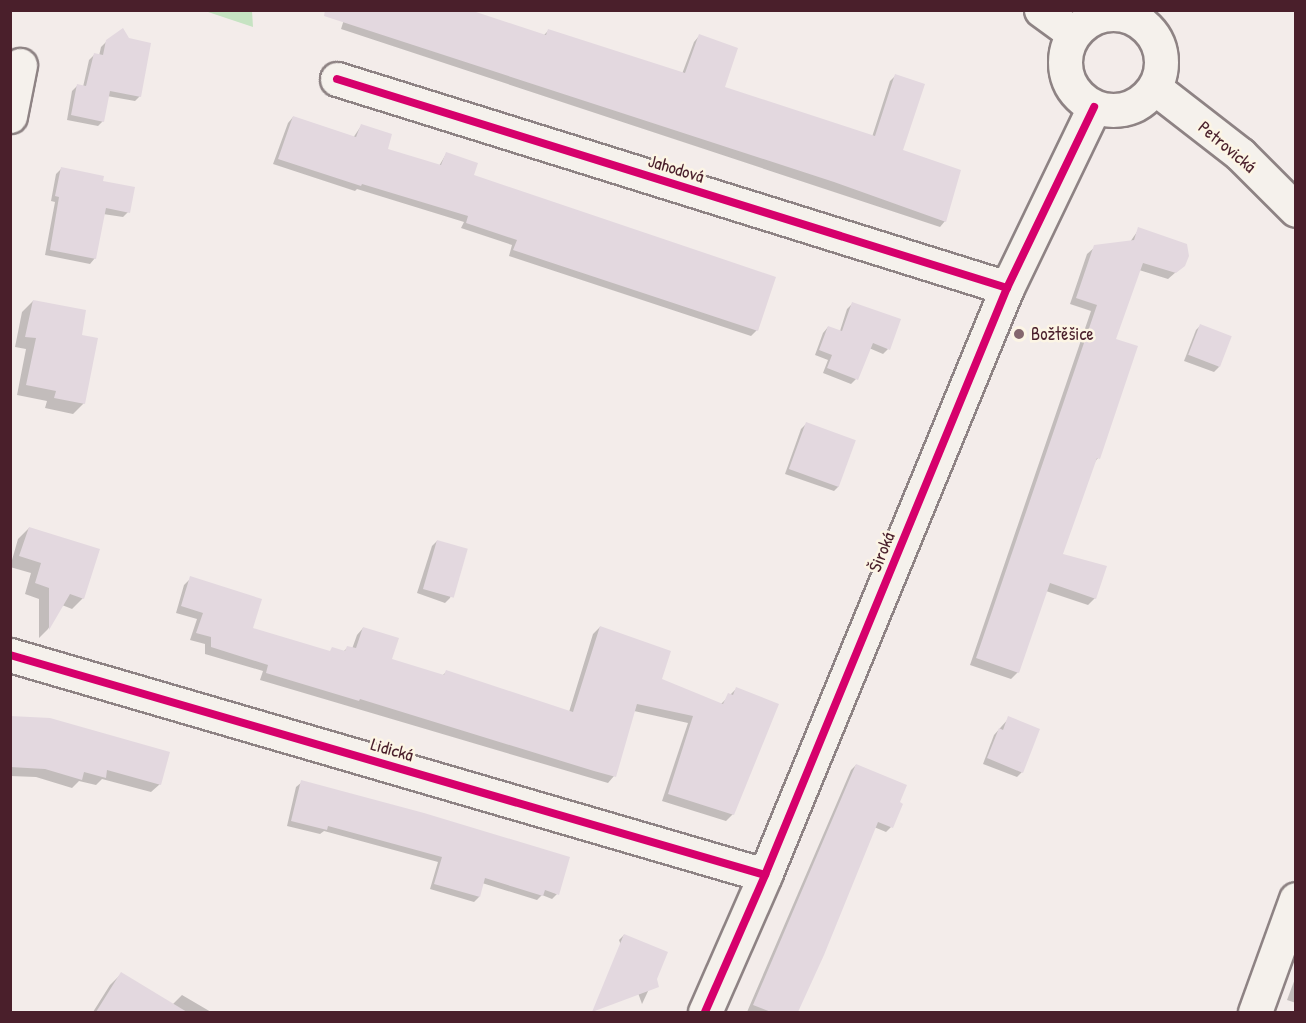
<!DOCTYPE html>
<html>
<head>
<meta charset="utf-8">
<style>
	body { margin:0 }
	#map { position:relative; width:1306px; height:1023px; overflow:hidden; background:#f3ecea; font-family:"Patrick Hand",sans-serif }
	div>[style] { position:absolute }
	.green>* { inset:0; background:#c6e3c2 }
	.shadow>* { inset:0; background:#0003 }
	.building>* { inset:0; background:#e3d8df; transform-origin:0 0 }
	.roads { filter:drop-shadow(2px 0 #8e8384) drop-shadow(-2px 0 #8e8384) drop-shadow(0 2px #8e8384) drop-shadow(0 -2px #8e8384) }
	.minor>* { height:33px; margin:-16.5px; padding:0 16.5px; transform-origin:16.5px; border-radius:16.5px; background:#f5f1ec }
	.major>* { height:33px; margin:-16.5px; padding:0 16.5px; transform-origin:16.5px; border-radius:16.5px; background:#f5f1ec }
	.major>.ring { margin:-16.5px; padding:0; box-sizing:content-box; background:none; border:33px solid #f5f1ec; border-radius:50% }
	.cycleway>* { height:8px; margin:-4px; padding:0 4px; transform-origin:4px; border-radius:4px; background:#d6006c }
	.dots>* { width:16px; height:16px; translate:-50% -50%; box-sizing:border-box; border:3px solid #fcf5e5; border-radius:50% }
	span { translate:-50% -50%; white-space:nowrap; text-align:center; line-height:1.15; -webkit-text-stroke:5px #fcf5e5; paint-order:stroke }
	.street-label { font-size:18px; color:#4a1f2b }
	.poi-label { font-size:18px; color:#4a1f2b }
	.left { translate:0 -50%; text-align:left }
	.frame { position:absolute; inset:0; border:12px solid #4a1f2b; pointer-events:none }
</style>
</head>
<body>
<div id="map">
	<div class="green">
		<div style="clip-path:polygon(205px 11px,252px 11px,253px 27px)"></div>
	</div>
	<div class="shadow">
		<div style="clip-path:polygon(347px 10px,543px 36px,548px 31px,682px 74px,694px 42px,699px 36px,724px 88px,872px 137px,890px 81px,895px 76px,902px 150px,945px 221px,940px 227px,341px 29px)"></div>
		<div style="clip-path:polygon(106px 42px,140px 96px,135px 101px,107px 96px,103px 121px,98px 126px,67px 120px,72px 91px,77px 86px,83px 87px,89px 60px,94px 55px,99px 56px,101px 47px)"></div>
		<div style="clip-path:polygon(293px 117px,353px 138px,361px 126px,386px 150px,439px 166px,446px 154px,472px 176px,757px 330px,751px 336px,509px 256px,512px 245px,461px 228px,464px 222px,357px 189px,355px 191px,273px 164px,288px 123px)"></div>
		<div style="clip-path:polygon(61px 169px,101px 182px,128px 212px,123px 217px,103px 214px,95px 258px,90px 264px,45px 255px,55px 202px,51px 201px,56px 174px)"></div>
		<div style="clip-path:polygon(1139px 229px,1184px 265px,1168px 279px,1139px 270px,1114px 340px,1098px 458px,1094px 463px,1061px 555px,1095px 598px,1088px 605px,1046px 591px,1018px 672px,1011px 679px,970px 665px,1091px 311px,1070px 304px,1087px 254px,1095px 247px,1130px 242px)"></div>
		<div style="clip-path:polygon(33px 301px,80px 336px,84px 403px,73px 414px,45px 408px,47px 401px,17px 395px,26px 349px,15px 347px,22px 312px)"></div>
		<div style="clip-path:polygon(852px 304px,888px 349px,883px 354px,869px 348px,856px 379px,851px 384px,823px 373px,828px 360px,815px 355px,823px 333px,828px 327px,840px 331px,847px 309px)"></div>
		<div style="clip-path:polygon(1201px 325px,1219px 367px,1214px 372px,1184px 361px,1196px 330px)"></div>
		<div style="clip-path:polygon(806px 424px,839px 486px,834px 491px,785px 474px,801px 429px)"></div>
		<div style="clip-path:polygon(29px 528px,83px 598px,72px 609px,62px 605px,48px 629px,39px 638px,39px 599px,25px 594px,31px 573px,10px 567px,18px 539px)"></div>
		<div style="clip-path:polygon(437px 541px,466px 550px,450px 598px,445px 603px,417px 593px,432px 546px)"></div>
		<div style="clip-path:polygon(191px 578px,251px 629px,329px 652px,343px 652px,348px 647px,352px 649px,357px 635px,363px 628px,391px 660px,442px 676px,446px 672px,569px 712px,593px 634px,600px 627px,660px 680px,720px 705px,736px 689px,733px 814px,726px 821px,662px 801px,688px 723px,634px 711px,614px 776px,608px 783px,260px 680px,263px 671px,205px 654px,205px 644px,190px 640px,197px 619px,176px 613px,184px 585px)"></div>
		<div style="clip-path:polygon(10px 718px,160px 784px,151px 792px,102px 779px,96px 785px,79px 781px,72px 788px,36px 777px,10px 776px)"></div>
		<div style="clip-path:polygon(1009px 718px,1022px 772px,1017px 777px,983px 764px,994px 735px)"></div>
		<div style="clip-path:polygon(856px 765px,898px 803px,891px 827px,886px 832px,874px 827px,797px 1012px,747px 1012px,851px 770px)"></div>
		<div style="clip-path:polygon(302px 782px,557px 894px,552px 899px,542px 895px,537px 900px,482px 883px,479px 897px,474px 902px,430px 889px,438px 862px,324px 831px,320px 834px,287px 826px,296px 787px)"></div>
		<div style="clip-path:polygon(624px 935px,666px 953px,642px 1004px,619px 940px)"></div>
		<div style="clip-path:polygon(121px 974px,172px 1005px,182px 995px,211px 1012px,93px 1012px,110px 985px)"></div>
		<div style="clip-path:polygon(1296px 976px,1296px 1003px,1287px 1000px)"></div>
	</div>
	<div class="building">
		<div style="clip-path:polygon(325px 10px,470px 10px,546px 35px,548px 29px,685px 73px,699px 34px,738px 48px,725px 87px,875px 136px,895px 74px,925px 84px,903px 150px,961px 170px,946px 222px,834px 182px,324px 16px)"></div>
		<div style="clip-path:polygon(123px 28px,129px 38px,151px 43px,141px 97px,110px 91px,104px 122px,71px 115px,77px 84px,86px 86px,94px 53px,103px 55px,106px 40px)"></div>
		<div style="clip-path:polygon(293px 116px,356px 137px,361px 124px,392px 134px,388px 149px,441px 165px,446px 152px,478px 163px,474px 175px,776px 277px,758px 331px,513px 250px,517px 240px,466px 223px,468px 216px,362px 184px,361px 186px,278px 159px)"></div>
		<div style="clip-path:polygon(61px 167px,104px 176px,103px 181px,135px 187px,130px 213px,106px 208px,96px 259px,50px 250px,59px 197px,55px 196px)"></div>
		<div style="clip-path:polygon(1138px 227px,1187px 244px,1189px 256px,1185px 266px,1176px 273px,1143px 263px,1116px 339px,1138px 346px,1100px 459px,1097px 458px,1063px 554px,1107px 566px,1096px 599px,1050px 583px,1019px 673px,976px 658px,1097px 305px,1076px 298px,1094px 245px,1134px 240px)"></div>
		<div style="clip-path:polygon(33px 300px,86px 310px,82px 335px,98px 338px,85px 404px,54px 398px,56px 391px,26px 385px,36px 338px,25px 337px)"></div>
		<div style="clip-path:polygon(852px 302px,901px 319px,890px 350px,873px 343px,858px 380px,827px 368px,832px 355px,819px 350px,828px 326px,842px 331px)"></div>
		<div style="left:1200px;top:324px;width:34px;height:33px;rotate:21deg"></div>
		<div style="left:806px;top:422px;width:53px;height:50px;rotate:20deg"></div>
		<div style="clip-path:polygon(29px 527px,100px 549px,84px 599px,70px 594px,49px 630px,49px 588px,35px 583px,41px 563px,19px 556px)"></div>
		<div style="left:437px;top:540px;width:32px;height:51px;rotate:16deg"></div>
		<div style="clip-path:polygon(190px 576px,262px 599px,253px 628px,330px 651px,332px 647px,345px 651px,347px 646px,356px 648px,363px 627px,399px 638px,392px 659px,444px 675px,446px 670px,573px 712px,600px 626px,671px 651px,662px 679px,723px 704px,728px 693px,733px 695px,736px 687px,779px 704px,734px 815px,668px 794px,693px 716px,637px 704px,616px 777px,594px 771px,360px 699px,359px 701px,266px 673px,268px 665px,211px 647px,211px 637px,196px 633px,203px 613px,181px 606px)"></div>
		<div style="clip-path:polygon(10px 716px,50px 718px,170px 752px,161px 785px,107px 770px,106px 778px,84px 772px,82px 780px,45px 769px,10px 767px)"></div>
		<div style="clip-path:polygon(1008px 716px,1040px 729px,1023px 773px,987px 758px,999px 728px,1003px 730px)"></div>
		<div style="clip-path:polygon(856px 764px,907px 785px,900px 802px,903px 804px,893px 828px,878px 822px,824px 955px,798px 1012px,771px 1012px,753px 1005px)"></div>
		<div style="clip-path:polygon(301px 780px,424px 813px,570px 857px,559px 895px,545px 890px,543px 896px,485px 878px,480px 897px,434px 884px,442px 857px,328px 826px,327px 830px,291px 821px)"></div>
		<div style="clip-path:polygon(624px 934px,668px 952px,657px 979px,659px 987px,592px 1012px)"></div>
		<div style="clip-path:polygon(121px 972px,187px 1012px,96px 1012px)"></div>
	</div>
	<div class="roads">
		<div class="minor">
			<div style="left:1124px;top:14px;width:4px;rotate:-76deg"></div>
			<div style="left:337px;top:79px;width:702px;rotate:17.32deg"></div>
			<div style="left:10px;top:116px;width:52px;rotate:-78.9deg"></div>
			<div style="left:10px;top:655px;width:786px;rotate:16.25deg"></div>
			<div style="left:705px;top:1012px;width:150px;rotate:-66.3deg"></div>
			<div style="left:765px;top:875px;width:635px;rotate:-67.6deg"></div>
			<div style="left:1007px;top:288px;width:201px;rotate:-64.3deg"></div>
			<div style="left:1255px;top:1012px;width:120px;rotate:-70.1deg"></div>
		</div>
		<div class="major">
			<div style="left:1041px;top:10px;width:39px;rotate:36deg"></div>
			<div class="ring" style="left:1065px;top:14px;width:63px;height:63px"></div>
			<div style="left:1155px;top:88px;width:108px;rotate:37.8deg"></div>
			<div style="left:1240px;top:154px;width:79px;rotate:45deg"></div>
		</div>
	</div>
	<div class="cycleway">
		<div style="left:337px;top:79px;width:702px;rotate:17.32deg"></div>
		<div style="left:10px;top:655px;width:786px;rotate:16.25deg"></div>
		<div style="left:705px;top:1012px;width:150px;rotate:-66.3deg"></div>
		<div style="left:765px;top:875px;width:635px;rotate:-67.6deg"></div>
		<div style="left:1007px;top:288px;width:201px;rotate:-64.3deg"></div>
	</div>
	<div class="dots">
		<div style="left:1019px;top:334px;background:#85676e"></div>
	</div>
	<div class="street-label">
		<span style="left:1227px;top:147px;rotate:40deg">Petrovická</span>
		<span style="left:676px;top:169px;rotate:17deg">Jahodová</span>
		<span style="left:882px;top:552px;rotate:-68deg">Široká</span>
		<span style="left:392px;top:750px;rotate:16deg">Lidická</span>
	</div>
	<div class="poi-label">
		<span class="left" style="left:1031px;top:334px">Božtěšice</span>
	</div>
	<div class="frame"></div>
</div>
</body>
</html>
